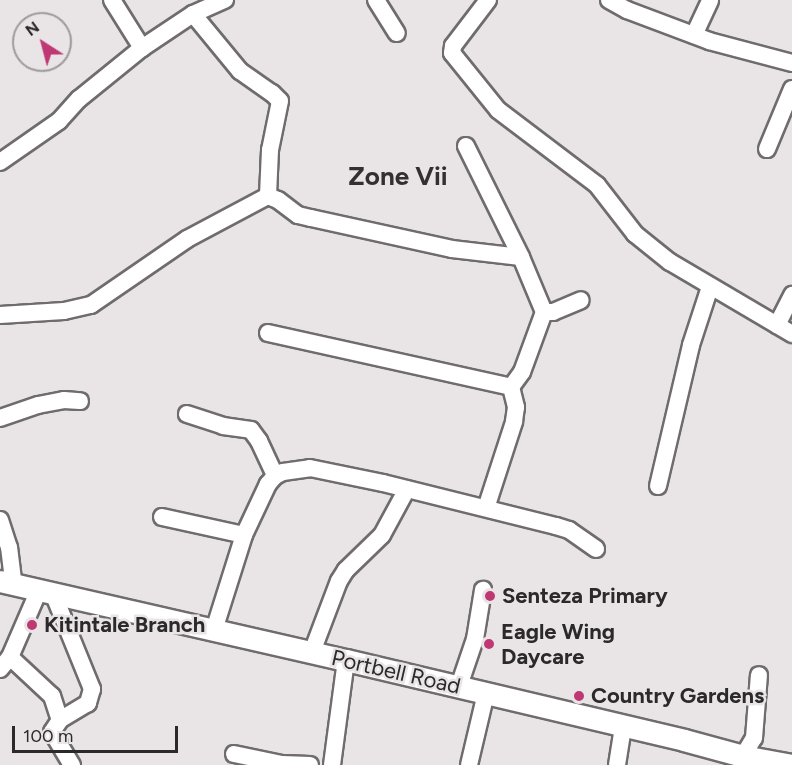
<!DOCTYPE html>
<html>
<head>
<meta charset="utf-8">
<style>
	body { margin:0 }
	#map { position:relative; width:792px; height:765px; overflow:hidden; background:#e9e5e6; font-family:Figtree,sans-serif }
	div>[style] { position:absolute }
	.roads { filter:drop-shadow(2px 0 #706c6d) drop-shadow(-2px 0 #706c6d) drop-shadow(0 2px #706c6d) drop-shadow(0 -2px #706c6d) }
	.minor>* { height:16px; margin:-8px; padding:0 8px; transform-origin:8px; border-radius:8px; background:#fff }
	.major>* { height:21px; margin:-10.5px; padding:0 10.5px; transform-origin:10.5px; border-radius:10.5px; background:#fff }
	.dots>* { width:16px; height:16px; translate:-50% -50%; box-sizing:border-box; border:3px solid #e9e5e6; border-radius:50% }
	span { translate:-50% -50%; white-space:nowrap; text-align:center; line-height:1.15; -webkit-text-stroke:5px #e9e5e6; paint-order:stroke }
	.poi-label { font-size:22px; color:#2b2929; font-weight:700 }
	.left { translate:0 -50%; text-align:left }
	.street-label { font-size:22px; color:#2b2929 }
	.quarter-label { font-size:26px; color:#333031; font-weight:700 }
	.north { position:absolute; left:12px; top:12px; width:60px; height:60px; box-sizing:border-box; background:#e9e5e6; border:2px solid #9d9a9a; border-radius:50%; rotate:324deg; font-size:16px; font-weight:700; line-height:24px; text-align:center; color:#2b2929 }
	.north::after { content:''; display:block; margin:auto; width:21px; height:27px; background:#bf3773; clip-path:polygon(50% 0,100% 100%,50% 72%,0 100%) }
	.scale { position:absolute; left:12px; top:726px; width:166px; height:27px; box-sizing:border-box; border:3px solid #2b2929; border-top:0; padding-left:8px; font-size:18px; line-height:21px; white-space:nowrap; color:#2b2929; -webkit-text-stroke:4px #e9e5e6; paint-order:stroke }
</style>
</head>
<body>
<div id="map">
	<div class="roads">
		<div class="minor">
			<div style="left:112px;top:0;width:57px;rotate:58deg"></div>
			<div style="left:376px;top:0;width:39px;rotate:58deg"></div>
			<div style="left:488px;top:0;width:58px;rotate:127.3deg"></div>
			<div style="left:453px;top:46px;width:7px;rotate:98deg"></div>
			<div style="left:452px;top:53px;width:73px;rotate:51.1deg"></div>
			<div style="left:498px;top:110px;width:124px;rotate:37.1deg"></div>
			<div style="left:597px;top:185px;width:62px;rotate:52.2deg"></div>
			<div style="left:635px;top:234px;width:45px;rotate:38.7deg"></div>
			<div style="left:670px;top:262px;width:142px;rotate:30.5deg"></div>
			<div style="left:609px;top:0;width:21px;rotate:29deg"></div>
			<div style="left:627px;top:10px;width:88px;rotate:20.7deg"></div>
			<div style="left:709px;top:41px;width:86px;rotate:14.8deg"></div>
			<div style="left:193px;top:14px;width:74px;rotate:50.5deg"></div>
			<div style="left:240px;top:71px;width:39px;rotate:35deg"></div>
			<div style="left:272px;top:93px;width:11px;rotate:45deg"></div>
			<div style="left:280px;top:101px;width:50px;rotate:101.5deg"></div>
			<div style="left:270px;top:150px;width:46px;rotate:92.5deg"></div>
			<div style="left:694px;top:35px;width:38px;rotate:-65deg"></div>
			<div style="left:466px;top:146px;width:124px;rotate:63.6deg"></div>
			<div style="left:521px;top:257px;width:60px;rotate:67.3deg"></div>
			<div style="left:544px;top:312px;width:64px;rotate:110.1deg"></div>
			<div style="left:522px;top:372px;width:19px;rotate:126deg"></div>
			<div style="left:767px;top:149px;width:65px;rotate:-67.4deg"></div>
			<div style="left:0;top:162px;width:72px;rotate:-34.8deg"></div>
			<div style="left:59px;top:121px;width:30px;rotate:-48deg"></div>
			<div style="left:79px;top:99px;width:81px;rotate:-39deg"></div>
			<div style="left:142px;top:48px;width:61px;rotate:-33.7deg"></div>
			<div style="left:193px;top:14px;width:35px;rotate:-24deg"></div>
			<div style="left:544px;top:312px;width:9px"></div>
			<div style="left:553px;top:312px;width:30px;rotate:-23deg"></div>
			<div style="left:0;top:315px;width:64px;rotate:-3.6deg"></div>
			<div style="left:64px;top:311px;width:28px;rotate:-13deg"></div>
			<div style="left:91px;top:305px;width:116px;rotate:-34.5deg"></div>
			<div style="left:187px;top:239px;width:92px;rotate:-28deg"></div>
			<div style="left:268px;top:196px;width:11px;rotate:22deg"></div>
			<div style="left:278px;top:200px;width:25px;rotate:37deg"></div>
			<div style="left:298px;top:215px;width:13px;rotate:13deg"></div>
			<div style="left:311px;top:218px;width:144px;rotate:12.4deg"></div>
			<div style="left:452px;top:249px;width:69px;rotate:6.6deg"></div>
			<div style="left:777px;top:325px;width:34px;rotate:-63deg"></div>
			<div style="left:268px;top:333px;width:249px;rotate:12.5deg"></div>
			<div style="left:511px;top:387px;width:21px;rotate:76deg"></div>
			<div style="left:516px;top:407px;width:15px;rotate:98deg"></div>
			<div style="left:514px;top:422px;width:90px;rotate:108deg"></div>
			<div style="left:187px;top:414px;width:38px;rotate:18deg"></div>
			<div style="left:223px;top:426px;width:28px;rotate:8deg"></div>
			<div style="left:251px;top:430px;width:14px;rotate:54deg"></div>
			<div style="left:259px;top:441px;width:38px;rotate:65deg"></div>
			<div style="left:275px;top:476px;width:11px;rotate:131deg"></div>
			<div style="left:268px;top:484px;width:56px;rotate:115.2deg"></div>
			<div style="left:244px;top:535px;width:100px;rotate:107.5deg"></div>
			<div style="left:0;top:418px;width:40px;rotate:-18.9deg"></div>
			<div style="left:38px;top:405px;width:26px;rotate:-11deg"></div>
			<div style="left:64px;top:400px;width:16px;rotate:4deg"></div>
			<div style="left:275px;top:476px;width:9px;rotate:-27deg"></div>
			<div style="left:283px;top:472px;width:27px;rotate:-8deg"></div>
			<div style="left:310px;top:468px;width:75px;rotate:11.6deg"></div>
			<div style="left:383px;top:483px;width:178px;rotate:14deg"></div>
			<div style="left:556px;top:526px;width:14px;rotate:17deg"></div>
			<div style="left:569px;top:530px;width:33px;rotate:35deg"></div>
			<div style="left:658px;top:486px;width:145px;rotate:-76.8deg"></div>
			<div style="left:691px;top:345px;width:61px;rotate:-71.9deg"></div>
			<div style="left:162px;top:517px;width:84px;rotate:12.4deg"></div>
			<div style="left:0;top:520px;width:28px;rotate:72deg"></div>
			<div style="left:9px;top:547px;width:38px;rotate:83deg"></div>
			<div style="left:53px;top:593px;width:104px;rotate:67.9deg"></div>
			<div style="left:92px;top:689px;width:15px;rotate:106deg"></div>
			<div style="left:88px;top:703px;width:33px;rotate:149deg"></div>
			<div style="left:60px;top:720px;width:14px;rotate:124deg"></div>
			<div style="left:52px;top:732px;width:39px;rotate:59deg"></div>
			<div style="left:312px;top:652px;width:76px;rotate:-69.2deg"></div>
			<div style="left:339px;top:581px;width:13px;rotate:-58deg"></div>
			<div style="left:346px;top:570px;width:50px;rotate:-44.2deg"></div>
			<div style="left:382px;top:535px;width:52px;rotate:-61.5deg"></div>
			<div style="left:10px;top:657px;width:57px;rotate:42.9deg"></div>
			<div style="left:52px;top:696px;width:25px;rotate:72deg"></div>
			<div style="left:0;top:669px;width:16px;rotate:-50deg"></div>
			<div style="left:10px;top:657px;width:73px;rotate:-66.6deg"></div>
			<div style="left:459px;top:686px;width:50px;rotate:-71.2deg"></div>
			<div style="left:475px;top:639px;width:50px;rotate:-80.7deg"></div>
			<div style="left:234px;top:754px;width:49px;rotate:11.8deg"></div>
			<div style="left:282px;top:764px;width:28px;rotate:2deg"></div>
			<div style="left:332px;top:765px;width:106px;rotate:-82.4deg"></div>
			<div style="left:469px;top:765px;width:74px;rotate:-76.7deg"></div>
			<div style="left:617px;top:765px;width:38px;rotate:-81deg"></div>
			<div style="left:743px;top:765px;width:9px;rotate:-90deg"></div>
			<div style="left:743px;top:756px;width:21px;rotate:-59deg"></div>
			<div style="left:754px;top:738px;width:63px;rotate:-85.5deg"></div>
		</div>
		<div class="major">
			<div style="left:0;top:581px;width:355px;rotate:12.9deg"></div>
			<div style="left:346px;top:660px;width:347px;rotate:13.3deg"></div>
			<div style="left:684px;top:740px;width:61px;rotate:15.2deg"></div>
			<div style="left:743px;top:756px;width:50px;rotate:10.4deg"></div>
		</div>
	</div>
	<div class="dots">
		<div style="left:490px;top:596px;background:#bf3773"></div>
		<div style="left:32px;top:625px;background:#bf3773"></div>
		<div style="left:489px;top:644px;background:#bf3773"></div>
		<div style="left:579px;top:696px;background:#bf3773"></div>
	</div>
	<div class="poi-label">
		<span class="left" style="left:502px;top:596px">Senteza Primary</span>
		<span class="left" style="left:44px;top:625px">Kitintale Branch</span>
		<span class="left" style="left:501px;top:644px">Eagle Wing<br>Daycare</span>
		<span class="left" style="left:591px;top:696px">Country Gardens</span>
	</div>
	<div class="street-label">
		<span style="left:396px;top:672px;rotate:13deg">Portbell Road</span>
	</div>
	<div class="quarter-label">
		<span style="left:398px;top:177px">Zone Vii</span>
	</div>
	<div class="north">N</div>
	<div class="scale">100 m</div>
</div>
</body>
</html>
